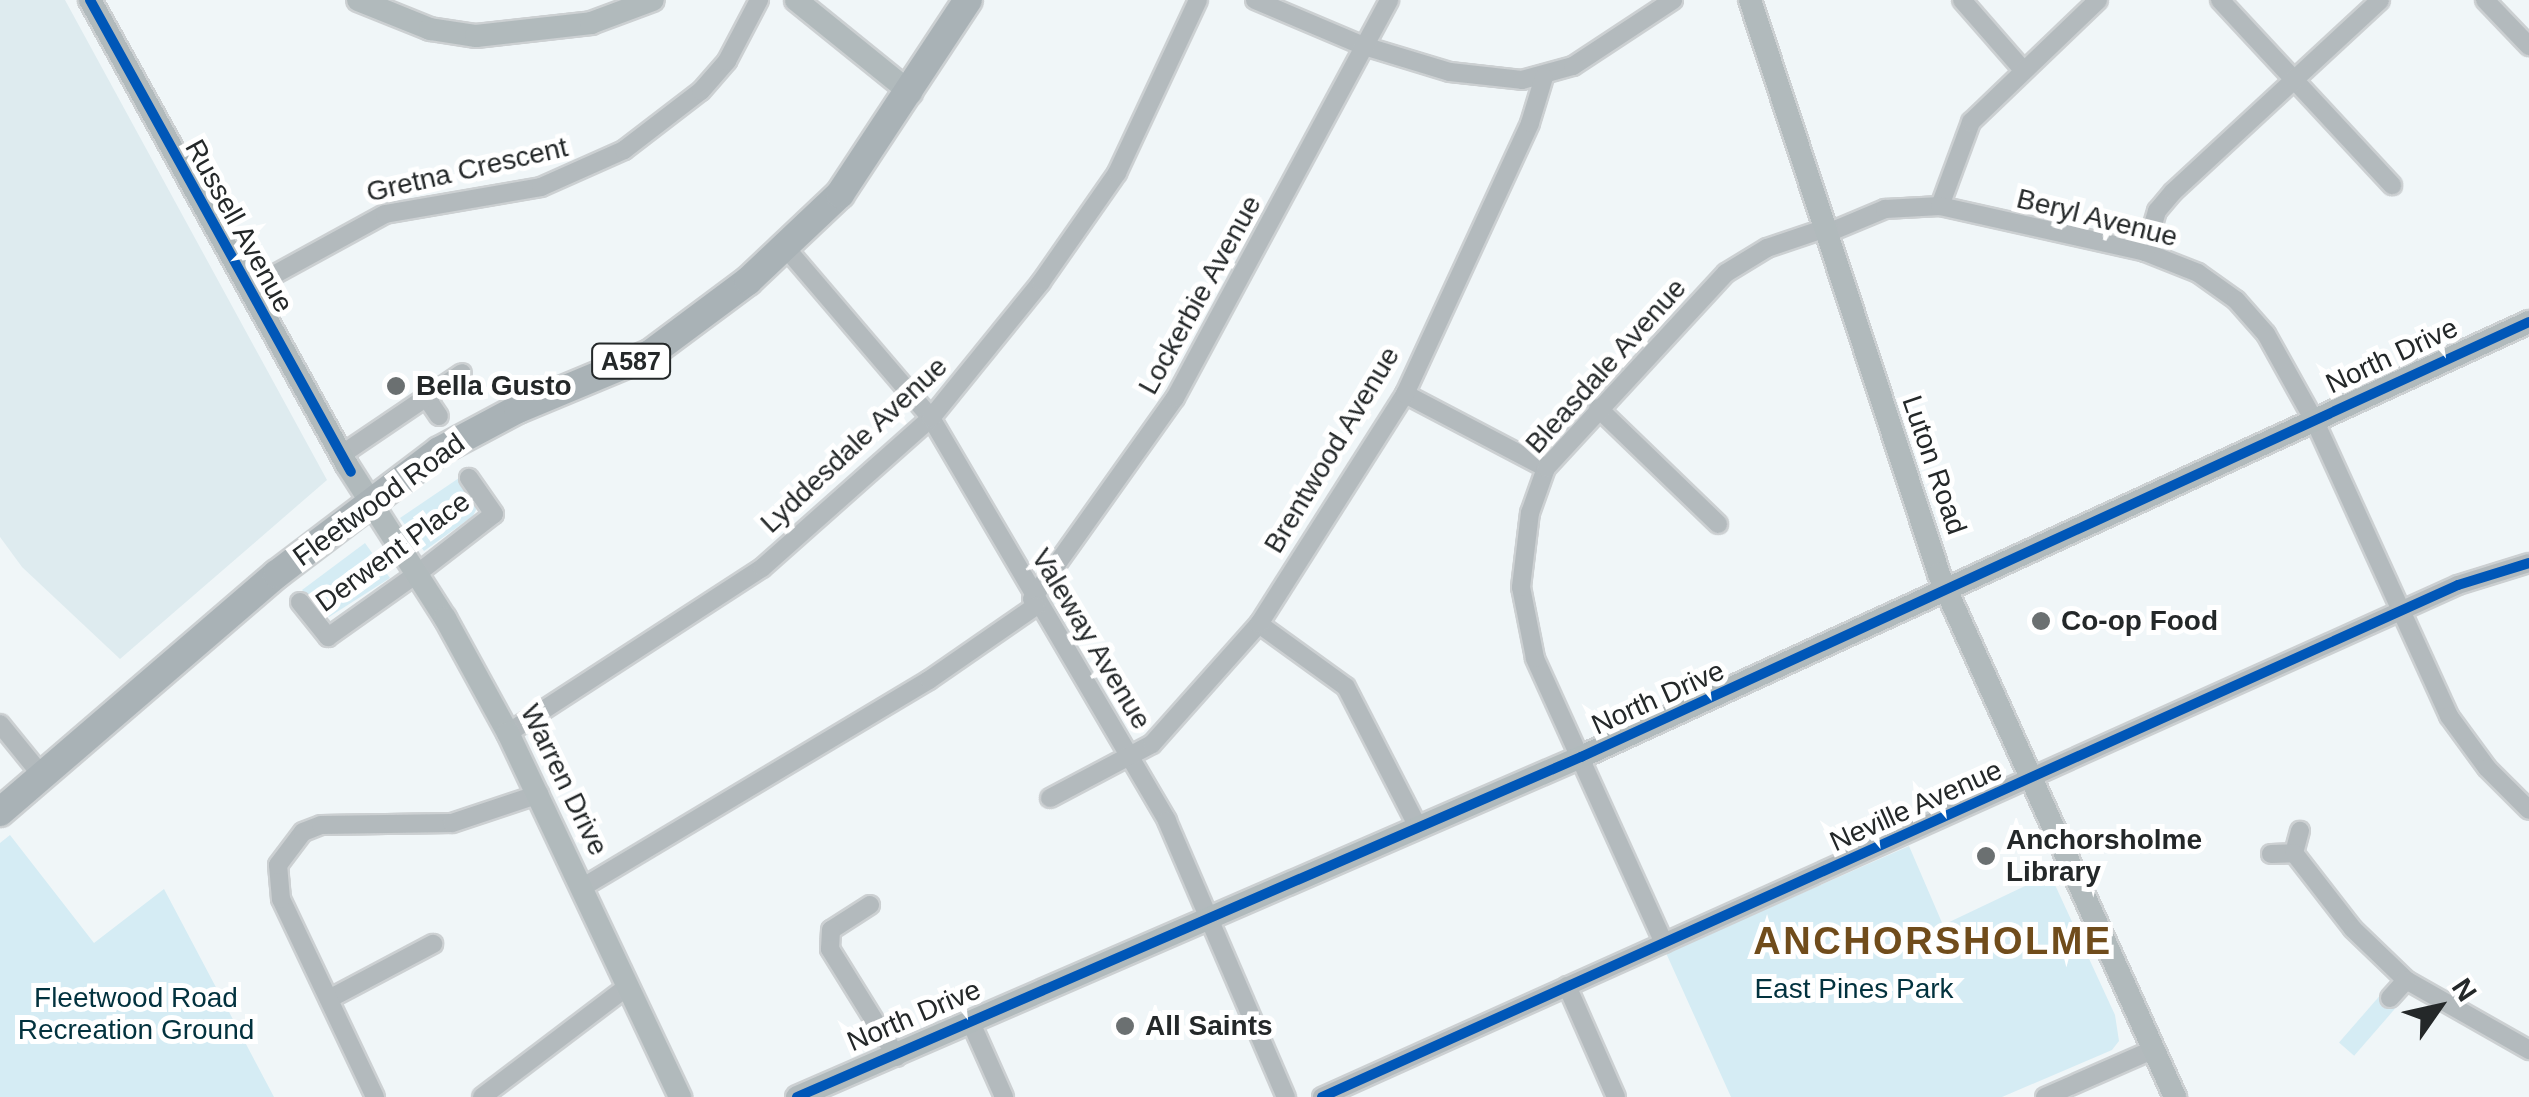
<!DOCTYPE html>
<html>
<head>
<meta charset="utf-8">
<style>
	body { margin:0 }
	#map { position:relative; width:2529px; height:1097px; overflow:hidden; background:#f0f6f8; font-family:Helvetica,sans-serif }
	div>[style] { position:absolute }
	.built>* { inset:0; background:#deebef }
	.green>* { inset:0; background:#d5ecf4; transform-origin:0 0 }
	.roads { filter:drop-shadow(2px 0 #ccd0d2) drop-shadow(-2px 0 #ccd0d2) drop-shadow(0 2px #ccd0d2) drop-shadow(0 -2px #ccd0d2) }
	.street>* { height:18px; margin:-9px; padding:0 9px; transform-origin:9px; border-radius:9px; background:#b3babd }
	.secondary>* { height:22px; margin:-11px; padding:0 11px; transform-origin:11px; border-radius:11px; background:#b1babc }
	.primary>* { height:28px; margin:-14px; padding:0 14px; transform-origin:14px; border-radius:14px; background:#a9b2b6 }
	.cycleway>* { height:10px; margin:-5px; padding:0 5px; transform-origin:5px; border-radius:5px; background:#0057b8 }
	.dots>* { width:28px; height:28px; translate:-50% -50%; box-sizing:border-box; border:5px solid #fff; border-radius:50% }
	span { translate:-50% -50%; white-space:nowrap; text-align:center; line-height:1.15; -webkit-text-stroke:10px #fff; paint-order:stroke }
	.shield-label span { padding:2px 8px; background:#fff; border:2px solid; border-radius:8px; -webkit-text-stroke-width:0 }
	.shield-label { font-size:25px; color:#242829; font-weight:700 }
	.street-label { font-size:28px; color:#242829 }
	.poi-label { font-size:28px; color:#242829; font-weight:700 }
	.left { translate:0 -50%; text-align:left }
	.park-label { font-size:28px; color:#02323e }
	.district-label { font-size:38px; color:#704c1b; font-weight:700; letter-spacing:2.5px }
	.north { position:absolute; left:2389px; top:957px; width:100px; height:100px; -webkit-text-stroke:8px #fff; paint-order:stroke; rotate:56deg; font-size:28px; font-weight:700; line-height:40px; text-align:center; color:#242829 }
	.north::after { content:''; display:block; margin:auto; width:35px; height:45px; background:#242829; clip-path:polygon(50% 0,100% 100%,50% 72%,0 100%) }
</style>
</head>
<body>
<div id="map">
	<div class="built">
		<div style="clip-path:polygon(0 0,65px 0,327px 480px,120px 659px,22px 567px,0 537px)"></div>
	</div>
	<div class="green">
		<div style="clip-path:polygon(459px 478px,478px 506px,473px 516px,424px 551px,400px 518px)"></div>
		<div style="clip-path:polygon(365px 543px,390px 578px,329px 617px,302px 590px)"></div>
		<div style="clip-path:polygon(10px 835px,94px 943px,164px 889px,274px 1097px,0 1097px,0 843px)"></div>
		<div style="clip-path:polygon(1909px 846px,1943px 925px,2050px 874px,2115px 1015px,2119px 1041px,2112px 1050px,2002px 1097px,1731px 1097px,1666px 953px)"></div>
		<div style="left:2383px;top:992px;width:20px;height:67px;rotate:41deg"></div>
	</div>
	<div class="roads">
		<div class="street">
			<div style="left:1255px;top:0;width:118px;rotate:22.9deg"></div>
			<div style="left:1364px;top:46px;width:90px;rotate:16.8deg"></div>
			<div style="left:1450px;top:72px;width:72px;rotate:6.3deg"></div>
			<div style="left:1522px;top:80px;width:53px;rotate:-15.4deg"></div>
			<div style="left:1573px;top:66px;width:120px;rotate:-33.4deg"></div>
			<div style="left:1962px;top:0;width:93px;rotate:48.9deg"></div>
			<div style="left:2220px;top:0;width:253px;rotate:47.1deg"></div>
			<div style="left:2485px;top:0;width:64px;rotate:46.3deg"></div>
			<div style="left:1940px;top:206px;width:90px;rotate:-69.7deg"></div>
			<div style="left:1971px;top:122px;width:176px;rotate:-43.8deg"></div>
			<div style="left:1830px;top:232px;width:60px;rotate:-22.7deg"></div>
			<div style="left:1885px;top:209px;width:55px;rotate:-3.1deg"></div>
			<div style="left:1940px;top:206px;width:210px;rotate:12.6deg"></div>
			<div style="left:2145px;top:252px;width:57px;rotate:21.6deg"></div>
			<div style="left:2198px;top:273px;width:47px;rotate:35.4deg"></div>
			<div style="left:2236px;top:300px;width:45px;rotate:48.6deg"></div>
			<div style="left:2266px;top:334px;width:103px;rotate:60.9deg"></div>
			<div style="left:2316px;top:424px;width:321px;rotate:65.5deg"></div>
			<div style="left:2449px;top:716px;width:64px;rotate:53.8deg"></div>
			<div style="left:2487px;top:768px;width:59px;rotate:45deg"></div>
			<div style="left:785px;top:247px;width:225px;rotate:49.5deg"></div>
			<div style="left:931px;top:418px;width:467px;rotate:59.6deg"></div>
			<div style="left:1167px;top:821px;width:301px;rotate:66.7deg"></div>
			<div style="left:2145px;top:252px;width:43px;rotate:-73.7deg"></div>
			<div style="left:2157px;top:211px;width:25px;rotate:-50deg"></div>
			<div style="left:2173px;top:192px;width:282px;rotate:-42.8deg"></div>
			<div style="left:248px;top:289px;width:156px;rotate:-28.7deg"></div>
			<div style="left:385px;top:214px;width:158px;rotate:-9.8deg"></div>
			<div style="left:541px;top:187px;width:91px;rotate:-24deg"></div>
			<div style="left:624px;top:150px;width:97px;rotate:-37.5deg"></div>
			<div style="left:701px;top:91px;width:40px;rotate:-49deg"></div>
			<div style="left:727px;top:61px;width:69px;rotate:-62.3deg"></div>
			<div style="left:1405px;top:394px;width:159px;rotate:27.7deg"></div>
			<div style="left:426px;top:397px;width:23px;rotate:56deg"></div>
			<div style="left:1598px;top:408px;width:167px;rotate:44deg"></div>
			<div style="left:341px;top:455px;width:146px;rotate:-34.1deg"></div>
			<div style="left:1032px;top:599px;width:247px;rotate:-54.6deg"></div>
			<div style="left:1175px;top:398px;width:452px;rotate:-61.7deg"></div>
			<div style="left:300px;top:602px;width:45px;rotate:51.3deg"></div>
			<div style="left:328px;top:637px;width:110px;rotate:-35.4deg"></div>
			<div style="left:418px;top:573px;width:96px;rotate:-37.8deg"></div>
			<div style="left:494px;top:514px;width:44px;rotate:-124.8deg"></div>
			<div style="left:1259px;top:624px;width:107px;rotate:35.9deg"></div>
			<div style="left:1346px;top:687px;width:155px;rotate:62.8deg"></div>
			<div style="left:0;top:724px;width:68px;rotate:50.9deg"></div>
			<div style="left:508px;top:733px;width:303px;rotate:-33deg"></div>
			<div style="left:762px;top:568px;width:226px;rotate:-41.6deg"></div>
			<div style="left:931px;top:418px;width:175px;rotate:-51deg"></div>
			<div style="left:1041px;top:282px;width:133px;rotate:-55.1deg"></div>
			<div style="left:1117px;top:173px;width:191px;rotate:-64.9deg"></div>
			<div style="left:1050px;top:798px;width:115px;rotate:-27.9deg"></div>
			<div style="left:1152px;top:744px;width:161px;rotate:-48.3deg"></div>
			<div style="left:1259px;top:624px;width:272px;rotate:-57.6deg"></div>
			<div style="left:1405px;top:394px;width:298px;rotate:-65.2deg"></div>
			<div style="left:1530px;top:123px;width:48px;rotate:-73.1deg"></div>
			<div style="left:2294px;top:853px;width:23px;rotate:-75deg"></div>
			<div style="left:2271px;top:854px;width:23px;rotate:-2deg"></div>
			<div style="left:2294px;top:853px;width:96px;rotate:52.2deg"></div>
			<div style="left:2353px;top:929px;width:74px;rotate:43.9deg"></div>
			<div style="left:2406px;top:980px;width:142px;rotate:29.6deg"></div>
			<div style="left:583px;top:887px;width:403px;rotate:-30.9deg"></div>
			<div style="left:929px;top:680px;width:130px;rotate:-34.7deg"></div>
			<div style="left:870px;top:905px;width:46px;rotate:147.3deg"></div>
			<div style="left:831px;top:930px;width:19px;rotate:93deg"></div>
			<div style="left:830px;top:949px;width:127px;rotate:58.2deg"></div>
			<div style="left:1664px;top:943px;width:313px;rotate:-114.4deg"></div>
			<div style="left:1535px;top:658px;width:72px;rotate:-101.2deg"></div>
			<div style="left:1521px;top:587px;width:75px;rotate:-83.1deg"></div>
			<div style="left:1530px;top:513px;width:48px;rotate:-70.4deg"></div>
			<div style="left:1546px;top:468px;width:265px;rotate:-47.3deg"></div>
			<div style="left:1726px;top:273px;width:48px;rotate:-31.4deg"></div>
			<div style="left:1767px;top:248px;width:65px;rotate:-18.7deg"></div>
			<div style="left:1567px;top:986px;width:121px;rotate:66.2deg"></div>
			<div style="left:2390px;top:998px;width:24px;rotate:-48deg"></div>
			<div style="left:329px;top:999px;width:118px;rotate:-27.9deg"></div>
			<div style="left:972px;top:1025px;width:79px;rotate:66deg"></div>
			<div style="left:375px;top:1097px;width:219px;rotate:-115.4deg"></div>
			<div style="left:281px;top:899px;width:34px;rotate:-95deg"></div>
			<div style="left:278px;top:865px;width:41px;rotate:-52.9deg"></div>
			<div style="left:303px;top:832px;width:19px;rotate:-21deg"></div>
			<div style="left:321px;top:825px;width:131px;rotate:-0.9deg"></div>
			<div style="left:452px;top:823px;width:92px;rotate:-18.4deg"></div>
			<div style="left:482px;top:1097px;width:182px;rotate:-37.2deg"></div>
			<div style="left:1322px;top:1097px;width:1246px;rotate:-24.26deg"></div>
			<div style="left:2458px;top:585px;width:74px;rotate:-17.2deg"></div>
			<div style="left:2045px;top:1097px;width:117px;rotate:-23.7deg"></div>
		</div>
		<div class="secondary">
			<div style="left:90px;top:0;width:531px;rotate:61.07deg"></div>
			<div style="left:347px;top:465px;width:182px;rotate:57.4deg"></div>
			<div style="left:445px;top:618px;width:131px;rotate:61.3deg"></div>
			<div style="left:508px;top:733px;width:403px;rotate:64.7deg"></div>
			<div style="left:358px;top:0;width:78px;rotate:21.9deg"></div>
			<div style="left:430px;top:29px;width:47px;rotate:8.7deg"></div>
			<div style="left:476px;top:36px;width:116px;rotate:-6.4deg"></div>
			<div style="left:591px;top:23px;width:66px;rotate:-20.4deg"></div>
			<div style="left:796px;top:0;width:148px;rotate:39deg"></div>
			<div style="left:1750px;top:0;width:604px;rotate:71.77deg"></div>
			<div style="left:1939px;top:574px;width:574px;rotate:65.71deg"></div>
			<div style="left:797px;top:1097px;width:855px;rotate:-23.45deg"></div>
			<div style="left:1581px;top:757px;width:1043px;rotate:-24.65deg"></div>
		</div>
		<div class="primary">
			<div style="left:0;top:812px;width:365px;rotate:-40.7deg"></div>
			<div style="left:277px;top:574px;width:203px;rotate:-37.2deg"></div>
			<div style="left:439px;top:451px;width:89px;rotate:-28deg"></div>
			<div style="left:518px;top:409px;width:143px;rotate:-22.6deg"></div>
			<div style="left:650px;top:354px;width:122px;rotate:-36.7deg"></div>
			<div style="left:748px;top:281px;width:127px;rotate:-43.4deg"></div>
			<div style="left:840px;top:194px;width:232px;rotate:-56.6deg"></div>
		</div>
	</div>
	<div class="cycleway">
		<div style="left:90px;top:0;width:539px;rotate:61.06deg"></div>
		<div style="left:797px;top:1097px;width:855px;rotate:-23.45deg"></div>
		<div style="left:1581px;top:757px;width:1043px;rotate:-24.65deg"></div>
		<div style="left:1322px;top:1097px;width:1246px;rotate:-24.26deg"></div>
		<div style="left:2458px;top:585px;width:74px;rotate:-17.2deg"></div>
	</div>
	<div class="dots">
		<div style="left:396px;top:386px;background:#6b7071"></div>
		<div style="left:2041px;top:621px;background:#6b7071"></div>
		<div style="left:1986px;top:856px;background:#6b7071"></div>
		<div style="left:1125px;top:1026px;background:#6b7071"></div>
	</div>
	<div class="shield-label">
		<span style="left:631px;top:361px">A587</span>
	</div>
	<div class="street-label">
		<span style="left:467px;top:170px;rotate:-13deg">Gretna Crescent</span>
		<span style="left:2097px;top:218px;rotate:14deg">Beryl Avenue</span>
		<span style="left:239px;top:226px;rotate:61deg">Russell Avenue</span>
		<span style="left:1200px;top:295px;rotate:-61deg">Lockerbie Avenue</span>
		<span style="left:2392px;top:356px;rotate:-25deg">North Drive</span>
		<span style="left:1606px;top:366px;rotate:-48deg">Bleasdale Avenue</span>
		<span style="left:854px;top:445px;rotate:-43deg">Lyddesdale Avenue</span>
		<span style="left:1332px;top:450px;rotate:-59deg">Brentwood Avenue</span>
		<span style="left:1934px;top:465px;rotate:71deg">Luton Road</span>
		<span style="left:379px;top:500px;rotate:-36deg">Fleetwood Road</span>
		<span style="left:393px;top:552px;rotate:-36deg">Derwent Place</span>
		<span style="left:1091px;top:639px;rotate:59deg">Valeway Avenue</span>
		<span style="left:1658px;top:698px;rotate:-24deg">North Drive</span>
		<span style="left:564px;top:780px;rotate:64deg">Warren Drive</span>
		<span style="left:1916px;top:806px;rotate:-24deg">Neville Avenue</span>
		<span style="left:914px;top:1016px;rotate:-23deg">North Drive</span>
	</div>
	<div class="poi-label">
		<span class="left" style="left:416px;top:386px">Bella Gusto</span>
		<span class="left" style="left:2061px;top:621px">Co-op Food</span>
		<span class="left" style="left:2006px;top:856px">Anchorsholme<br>Library</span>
		<span class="left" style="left:1145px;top:1026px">All Saints</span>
	</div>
	<div class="park-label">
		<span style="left:1854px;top:989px">East Pines Park</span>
		<span style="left:136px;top:1014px">Fleetwood Road<br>Recreation Ground</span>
	</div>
	<div class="district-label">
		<span style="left:1933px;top:942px">ANCHORSHOLME</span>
	</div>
	<div class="north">N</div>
</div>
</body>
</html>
